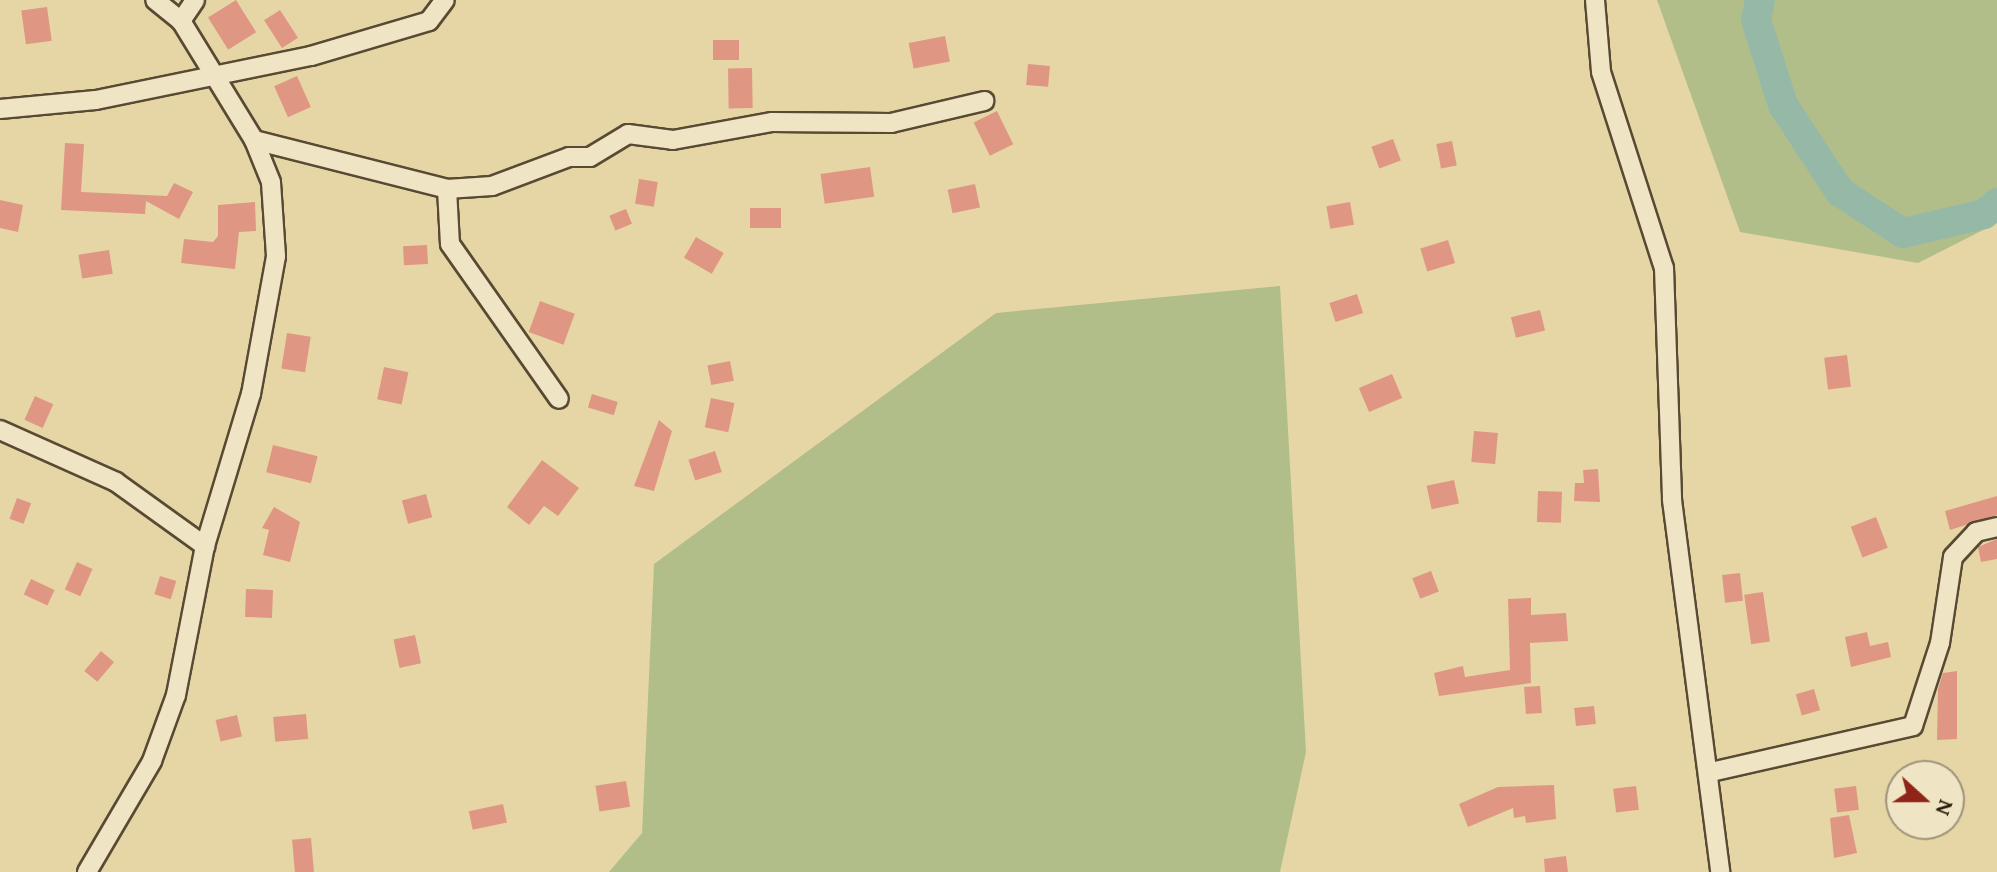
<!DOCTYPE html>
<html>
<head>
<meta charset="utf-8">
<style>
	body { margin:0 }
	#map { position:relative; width:1997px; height:872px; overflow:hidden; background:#e6d6a5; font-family:"Gentium Book Plus",serif }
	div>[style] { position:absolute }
	.green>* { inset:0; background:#b1be8a }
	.river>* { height:30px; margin:-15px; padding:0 15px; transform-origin:15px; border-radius:15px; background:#96b9a7 }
	.building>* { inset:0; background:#df9784; transform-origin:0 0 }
	.roads { filter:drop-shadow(2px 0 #584a33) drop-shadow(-2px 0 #584a33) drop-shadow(0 2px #584a33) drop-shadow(0 -2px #584a33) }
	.minor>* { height:18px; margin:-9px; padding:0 9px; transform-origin:9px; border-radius:9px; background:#efe4c4 }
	span { translate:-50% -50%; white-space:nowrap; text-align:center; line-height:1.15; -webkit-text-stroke:6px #efe4c4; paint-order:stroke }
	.north { position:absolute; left:1885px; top:760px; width:80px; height:80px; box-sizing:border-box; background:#efe4c4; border:2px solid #9f947b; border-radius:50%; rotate:111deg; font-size:22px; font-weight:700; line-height:32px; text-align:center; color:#281b0d }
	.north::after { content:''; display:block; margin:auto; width:28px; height:36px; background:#8f2418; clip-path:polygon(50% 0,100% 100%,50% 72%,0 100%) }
</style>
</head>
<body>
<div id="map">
	<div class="green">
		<div style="clip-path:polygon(1657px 0,1997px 0,1997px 223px,1918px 263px,1740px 232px)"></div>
		<div style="clip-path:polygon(1280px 286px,1306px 752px,1280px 872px,609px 872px,642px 833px,654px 564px,996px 313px)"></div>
	</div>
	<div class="river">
		<div style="left:1760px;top:0;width:20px;rotate:101deg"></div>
		<div style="left:1756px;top:20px;width:89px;rotate:72.4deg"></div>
		<div style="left:1783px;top:105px;width:104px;rotate:56.8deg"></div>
		<div style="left:1840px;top:192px;width:75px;rotate:33.1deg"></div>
		<div style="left:1903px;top:233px;width:83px;rotate:-13.2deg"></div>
		<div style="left:1984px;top:214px;width:17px;rotate:-40deg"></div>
	</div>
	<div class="building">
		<div style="left:236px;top:0;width:38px;height:33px;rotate:58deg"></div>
		<div style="left:47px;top:7px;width:34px;height:26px;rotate:82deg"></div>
		<div style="left:280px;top:10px;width:33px;height:19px;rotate:57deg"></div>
		<div style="left:945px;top:36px;width:26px;height:37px;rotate:79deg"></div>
		<div style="left:739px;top:40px;width:20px;height:26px;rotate:90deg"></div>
		<div style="left:1028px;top:64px;width:22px;height:21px;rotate:5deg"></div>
		<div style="left:752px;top:68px;width:40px;height:24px;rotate:89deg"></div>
		<div style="left:297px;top:76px;width:34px;height:25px;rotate:66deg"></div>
		<div style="left:997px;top:111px;width:37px;height:26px;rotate:64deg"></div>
		<div style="left:1393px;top:139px;width:23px;height:23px;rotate:70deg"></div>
		<div style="left:1452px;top:141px;width:25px;height:16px;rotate:79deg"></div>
		<div style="clip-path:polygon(65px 143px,84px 144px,81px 192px,167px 196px,174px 183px,193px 192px,179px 219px,146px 201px,145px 214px,61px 210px)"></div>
		<div style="left:870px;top:167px;width:30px;height:50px;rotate:82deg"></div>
		<div style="left:639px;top:179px;width:19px;height:25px;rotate:9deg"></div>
		<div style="left:975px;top:184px;width:24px;height:28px;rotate:78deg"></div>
		<div style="clip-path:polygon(0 200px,23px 205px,18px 232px,0 228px)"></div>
		<div style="clip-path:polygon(255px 202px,256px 231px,239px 232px,235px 269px,181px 263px,184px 239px,213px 242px,218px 236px,218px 205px)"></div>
		<div style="left:1350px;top:202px;width:23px;height:24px;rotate:80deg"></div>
		<div style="left:750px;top:208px;width:31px;height:20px"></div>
		<div style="left:626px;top:209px;width:16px;height:18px;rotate:68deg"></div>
		<div style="left:696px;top:237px;width:32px;height:24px;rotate:30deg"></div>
		<div style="left:1448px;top:240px;width:24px;height:29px;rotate:73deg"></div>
		<div style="left:427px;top:245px;width:19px;height:24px;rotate:87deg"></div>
		<div style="left:109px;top:250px;width:24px;height:31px;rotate:81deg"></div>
		<div style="left:1357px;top:294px;width:20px;height:29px;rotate:72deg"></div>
		<div style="left:540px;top:301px;width:37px;height:33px;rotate:20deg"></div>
		<div style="left:1540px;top:310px;width:21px;height:30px;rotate:76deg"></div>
		<div style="left:287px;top:333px;width:24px;height:36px;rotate:9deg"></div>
		<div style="left:1847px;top:355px;width:32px;height:23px;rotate:83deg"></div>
		<div style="left:730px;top:361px;width:20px;height:23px;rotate:79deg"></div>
		<div style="left:384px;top:367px;width:25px;height:33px;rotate:12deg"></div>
		<div style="left:1392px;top:374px;width:26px;height:36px;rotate:67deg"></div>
		<div style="left:592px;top:394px;width:27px;height:14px;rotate:17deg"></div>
		<div style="left:35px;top:396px;width:20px;height:26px;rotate:24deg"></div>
		<div style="left:711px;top:398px;width:24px;height:30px;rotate:12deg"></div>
		<div style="clip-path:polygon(659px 420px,672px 431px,654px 491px,634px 486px)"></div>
		<div style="left:1474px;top:431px;width:24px;height:31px;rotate:5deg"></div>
		<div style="left:273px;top:445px;width:46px;height:28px;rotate:14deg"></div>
		<div style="left:715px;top:451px;width:22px;height:28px;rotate:72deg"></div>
		<div style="clip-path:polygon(542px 460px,579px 488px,558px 516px,544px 506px,529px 525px,507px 507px)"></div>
		<div style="clip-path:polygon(1598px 469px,1600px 502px,1574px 501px,1575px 483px,1584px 483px,1583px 470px)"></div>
		<div style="left:1454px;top:480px;width:24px;height:28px;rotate:78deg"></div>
		<div style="left:1538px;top:491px;width:24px;height:31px;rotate:2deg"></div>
		<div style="left:426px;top:494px;width:24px;height:25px;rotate:75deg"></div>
		<div style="clip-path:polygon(1997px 496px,1997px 515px,1950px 530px,1945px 511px)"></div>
		<div style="left:17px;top:498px;width:15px;height:22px;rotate:20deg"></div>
		<div style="clip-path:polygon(274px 507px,300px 522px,290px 562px,263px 555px,269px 530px,262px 528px)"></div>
		<div style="left:1876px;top:517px;width:33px;height:27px;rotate:69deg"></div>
		<div style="clip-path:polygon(1997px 539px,1997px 559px,1981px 562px,1978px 547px)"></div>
		<div style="left:77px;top:562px;width:17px;height:30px;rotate:24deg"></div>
		<div style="left:1431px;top:571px;width:22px;height:20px;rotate:69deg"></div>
		<div style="left:1740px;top:573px;width:28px;height:18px;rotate:84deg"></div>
		<div style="left:160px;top:576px;width:17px;height:19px;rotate:17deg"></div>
		<div style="left:31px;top:579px;width:26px;height:17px;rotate:25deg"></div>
		<div style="left:246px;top:589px;width:27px;height:28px;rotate:2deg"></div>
		<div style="left:1763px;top:592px;width:50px;height:19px;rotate:82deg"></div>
		<div style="clip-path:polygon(1531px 598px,1531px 615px,1566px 613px,1568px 641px,1530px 643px,1531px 683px,1439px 696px,1434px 673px,1463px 666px,1465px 677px,1510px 670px,1508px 599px)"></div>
		<div style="clip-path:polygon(1867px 632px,1870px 646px,1888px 642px,1891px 657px,1851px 667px,1845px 637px)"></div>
		<div style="left:415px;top:635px;width:29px;height:22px;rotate:78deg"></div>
		<div style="left:101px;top:651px;width:17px;height:26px;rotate:40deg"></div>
		<div style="clip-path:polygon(1957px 671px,1957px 739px,1937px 740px,1938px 689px,1943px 673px)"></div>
		<div style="left:1540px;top:686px;width:27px;height:16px;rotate:86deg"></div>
		<div style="left:1814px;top:689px;width:22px;height:19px;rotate:74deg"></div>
		<div style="left:1594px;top:706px;width:18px;height:20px;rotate:84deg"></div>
		<div style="left:306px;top:714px;width:25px;height:33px;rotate:85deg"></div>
		<div style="left:237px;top:715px;width:22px;height:22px;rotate:77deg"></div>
		<div style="left:626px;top:781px;width:26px;height:31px;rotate:81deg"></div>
		<div style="clip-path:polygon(1554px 785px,1556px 819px,1526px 823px,1525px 816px,1514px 818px,1513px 808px,1468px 827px,1459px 804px,1498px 787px)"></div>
		<div style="left:1636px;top:786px;width:24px;height:23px;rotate:83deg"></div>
		<div style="left:1856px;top:786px;width:24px;height:22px;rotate:83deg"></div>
		<div style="left:503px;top:804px;width:19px;height:35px;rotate:78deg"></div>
		<div style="clip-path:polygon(1849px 815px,1857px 853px,1834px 858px,1830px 818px)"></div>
		<div style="left:311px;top:838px;width:34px;height:19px;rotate:85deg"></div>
		<div style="clip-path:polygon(1566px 856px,1568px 872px,1545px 872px,1544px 859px)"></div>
	</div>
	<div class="roads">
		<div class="minor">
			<div style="left:1595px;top:0;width:72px;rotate:85.2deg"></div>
			<div style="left:1601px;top:72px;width:206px;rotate:72.2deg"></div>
			<div style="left:1664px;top:268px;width:232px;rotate:88deg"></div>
			<div style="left:1672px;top:500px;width:375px;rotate:82.6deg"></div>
			<div style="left:181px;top:21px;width:25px;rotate:-56deg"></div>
			<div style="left:0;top:109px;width:96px;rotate:-5.4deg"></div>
			<div style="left:96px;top:100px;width:219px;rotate:-11.6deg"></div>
			<div style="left:311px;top:56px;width:123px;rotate:-16.5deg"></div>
			<div style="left:429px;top:21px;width:26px;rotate:-53deg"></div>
			<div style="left:254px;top:140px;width:199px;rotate:14.2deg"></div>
			<div style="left:447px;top:189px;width:55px;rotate:86.9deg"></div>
			<div style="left:450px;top:244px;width:189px;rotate:54.9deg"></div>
			<div style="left:447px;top:189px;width:45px;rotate:-3.8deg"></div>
			<div style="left:492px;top:186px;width:82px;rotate:-20.6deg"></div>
			<div style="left:569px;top:157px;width:21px"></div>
			<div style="left:590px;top:157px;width:44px;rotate:-31.2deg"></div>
			<div style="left:628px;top:134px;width:45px;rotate:7.6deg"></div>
			<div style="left:673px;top:140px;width:101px;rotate:-10.3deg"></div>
			<div style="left:772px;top:122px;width:119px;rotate:0.5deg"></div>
			<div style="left:891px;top:123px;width:96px;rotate:-13.3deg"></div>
			<div style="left:0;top:430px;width:127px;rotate:24.1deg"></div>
			<div style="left:116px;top:482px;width:110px;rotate:35.7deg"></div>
			<div style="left:1711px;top:772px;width:207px;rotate:-12.8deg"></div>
			<div style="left:1913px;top:726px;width:87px;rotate:-72deg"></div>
			<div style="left:1940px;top:643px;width:87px;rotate:-81.4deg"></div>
			<div style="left:1953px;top:557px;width:34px;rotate:-47deg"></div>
			<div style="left:1976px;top:532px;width:22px;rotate:-13deg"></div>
			<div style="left:87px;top:872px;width:129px;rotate:-59.6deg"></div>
			<div style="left:152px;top:761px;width:70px;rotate:-70deg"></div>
			<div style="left:176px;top:695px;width:152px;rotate:-79deg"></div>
			<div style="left:205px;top:546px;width:159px;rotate:-73.2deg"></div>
			<div style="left:251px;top:394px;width:140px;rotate:-79.7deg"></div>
			<div style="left:276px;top:256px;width:74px;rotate:-93.9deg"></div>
			<div style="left:271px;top:182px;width:45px;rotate:-112deg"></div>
			<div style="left:254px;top:140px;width:140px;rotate:-121.5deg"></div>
			<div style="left:181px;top:21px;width:33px;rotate:-141deg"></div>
		</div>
	</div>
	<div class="north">N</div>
</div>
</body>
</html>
